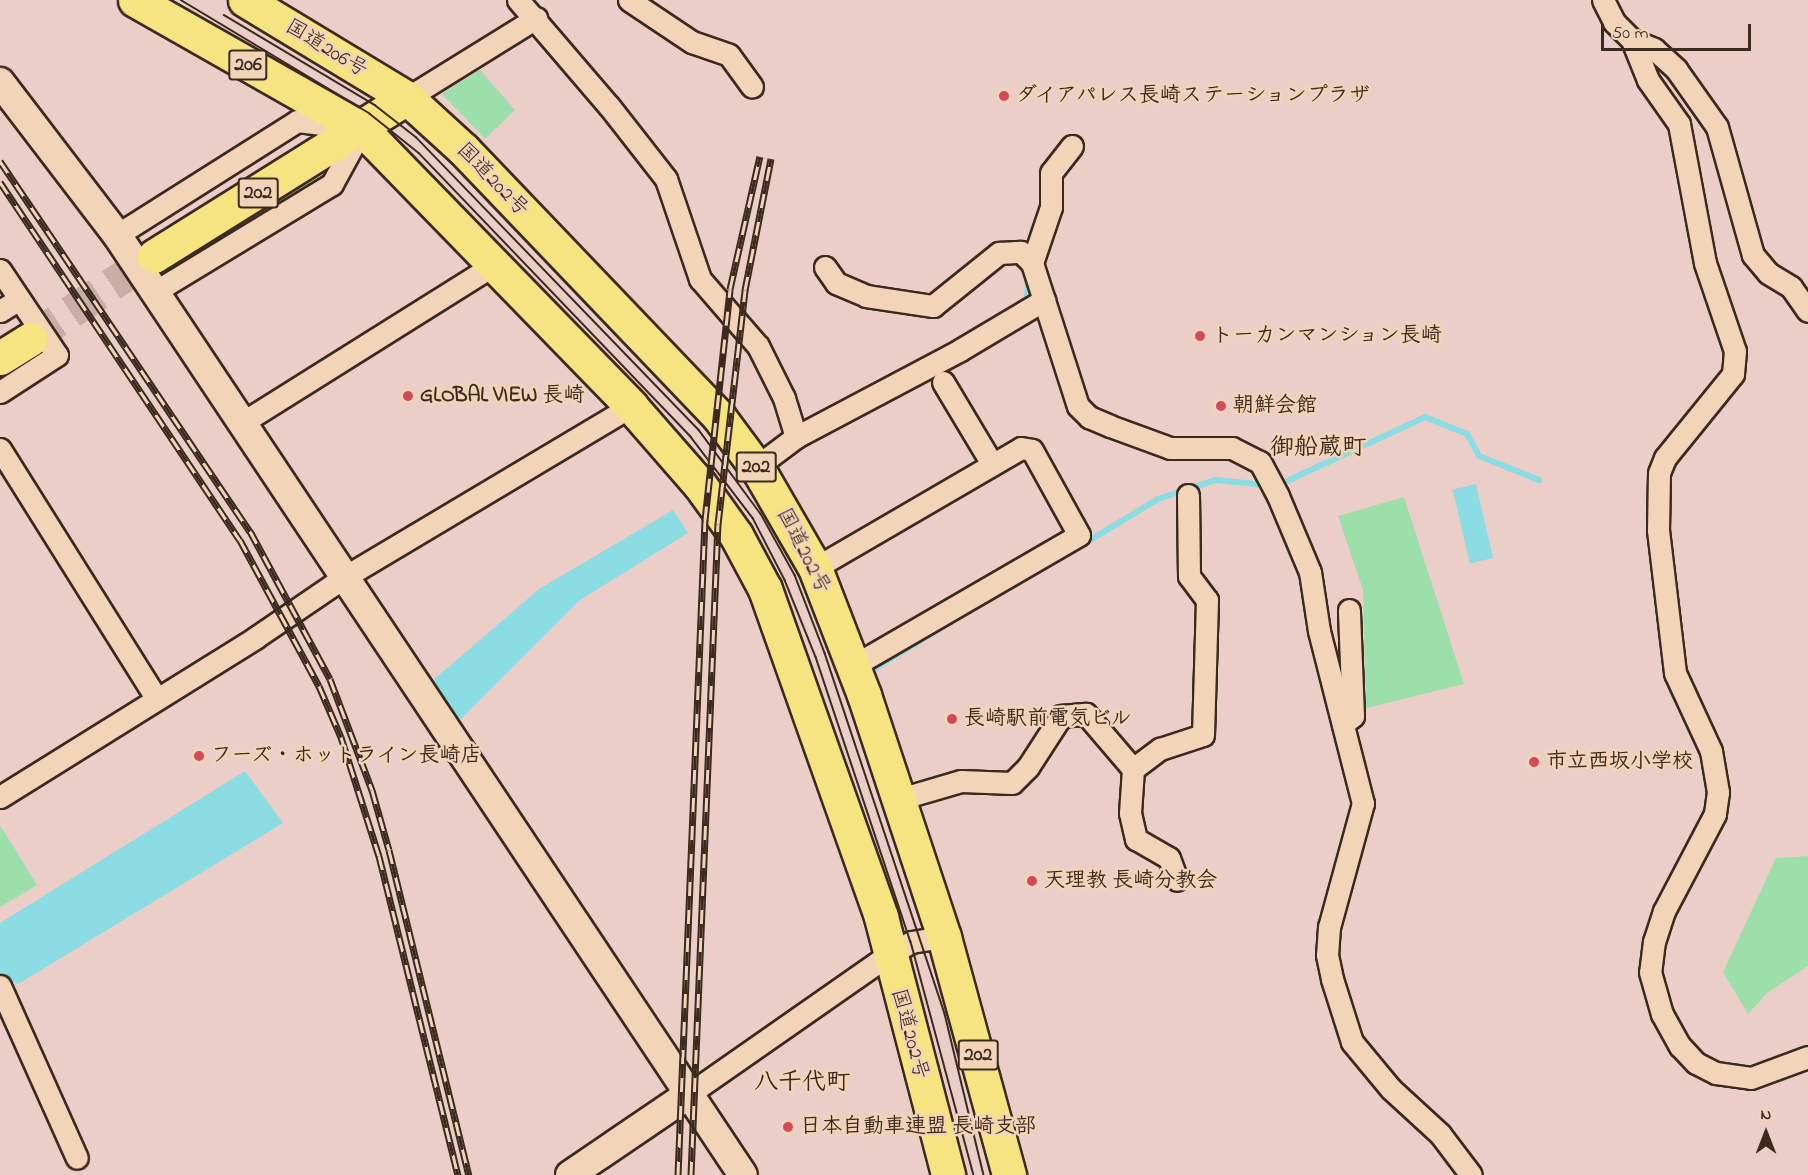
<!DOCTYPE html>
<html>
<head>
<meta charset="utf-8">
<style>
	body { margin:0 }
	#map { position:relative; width:1808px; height:1175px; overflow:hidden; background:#eccec8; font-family:"Indie Flower","Klee One",sans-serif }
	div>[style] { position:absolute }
	.green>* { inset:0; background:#9ddfaa }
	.water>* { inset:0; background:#8bdce3; transform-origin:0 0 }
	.stream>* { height:6px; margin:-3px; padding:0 3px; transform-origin:3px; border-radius:3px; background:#8bdce3 }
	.highway-tunnel>* { height:33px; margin-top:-16.5px; transform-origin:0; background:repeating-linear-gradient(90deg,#c9ada6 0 33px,transparent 0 49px) }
	.roads { filter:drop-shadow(2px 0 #3b2a1e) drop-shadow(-2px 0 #3b2a1e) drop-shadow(0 2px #3b2a1e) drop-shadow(0 -2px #3b2a1e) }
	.street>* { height:21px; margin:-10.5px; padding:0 10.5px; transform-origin:10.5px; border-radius:10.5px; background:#f2d4b8 }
	.secondary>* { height:28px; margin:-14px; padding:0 14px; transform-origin:14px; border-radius:14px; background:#f2d4b8 }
	.highway>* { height:33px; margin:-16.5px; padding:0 16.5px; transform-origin:16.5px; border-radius:16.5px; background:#f6e381 }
	.tram>* { height:1.5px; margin:-0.75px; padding:0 0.75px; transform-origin:0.75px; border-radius:0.75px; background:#3b2a1e }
	.rail>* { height:7px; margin-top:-3.5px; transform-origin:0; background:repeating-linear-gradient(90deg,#f2d4b8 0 14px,#3b2a1e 0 28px); box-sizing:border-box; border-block:2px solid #3b2a1e }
	.dots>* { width:16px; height:16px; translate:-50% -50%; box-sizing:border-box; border:3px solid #f2d4b8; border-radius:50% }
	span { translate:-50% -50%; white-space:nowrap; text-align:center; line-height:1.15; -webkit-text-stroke:5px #f2d4b8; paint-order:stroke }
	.shield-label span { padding:2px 4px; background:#f2d4b8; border:2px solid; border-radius:4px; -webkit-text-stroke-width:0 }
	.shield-label { font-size:20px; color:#3b2a1e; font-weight:700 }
	.street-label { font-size:21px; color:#3b2a1e }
	.poi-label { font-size:21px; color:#3b2a1e; font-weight:700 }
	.left { translate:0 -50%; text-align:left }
	.quarter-label { font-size:24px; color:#3b2a1e; font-weight:700 }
	.north { position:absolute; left:1736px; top:1103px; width:60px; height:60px; -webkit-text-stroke:4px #f2d4b8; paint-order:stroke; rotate:0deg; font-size:16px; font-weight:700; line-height:24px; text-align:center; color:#3b2a1e }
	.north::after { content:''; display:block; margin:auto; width:21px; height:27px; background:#3b2a1e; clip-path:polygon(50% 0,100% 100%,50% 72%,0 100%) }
	.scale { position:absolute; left:1601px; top:24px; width:150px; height:27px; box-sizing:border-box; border:3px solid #3b2a1e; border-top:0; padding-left:8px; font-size:18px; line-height:21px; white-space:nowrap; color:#3b2a1e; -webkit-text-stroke:4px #f2d4b8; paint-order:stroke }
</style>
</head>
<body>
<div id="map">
	<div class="green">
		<div style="clip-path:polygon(480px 70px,515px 110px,485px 139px,442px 94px)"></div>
		<div style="clip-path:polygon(1404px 497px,1464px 684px,1366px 708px,1363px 590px,1338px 516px)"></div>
		<div style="clip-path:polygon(0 825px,37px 885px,0 907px)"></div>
		<div style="clip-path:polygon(1808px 856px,1808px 966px,1767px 993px,1748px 1014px,1723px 972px,1776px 858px)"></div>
	</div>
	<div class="water">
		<div style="left:1476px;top:484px;width:76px;height:24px;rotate:77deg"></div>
		<div style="clip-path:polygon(673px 510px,688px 533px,580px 600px,459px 721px,432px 681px,539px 589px)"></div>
		<div style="clip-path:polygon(245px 771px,283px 823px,18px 984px,11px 981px,0 988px,0 923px)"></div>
	</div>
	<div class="stream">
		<div style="left:1022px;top:302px;width:6px;rotate:-31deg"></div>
		<div style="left:1027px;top:299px;width:22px;rotate:-87deg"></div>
		<div style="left:1276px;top:486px;width:164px;rotate:-24.8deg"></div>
		<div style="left:1425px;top:417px;width:45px;rotate:22deg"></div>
		<div style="left:1467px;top:434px;width:25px;rotate:61deg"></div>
		<div style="left:1479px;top:456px;width:65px;rotate:21.8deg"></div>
		<div style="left:1072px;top:551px;width:100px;rotate:-31.2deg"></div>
		<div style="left:1158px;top:499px;width:60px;rotate:-18.4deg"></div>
		<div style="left:1215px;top:480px;width:51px;rotate:5.6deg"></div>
		<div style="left:869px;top:672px;width:109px;rotate:-31.5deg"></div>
	</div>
	<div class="highway-tunnel">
		<div style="left:30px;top:339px;width:149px;rotate:-33.8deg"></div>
	</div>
	<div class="roads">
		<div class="street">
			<div style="left:518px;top:0;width:140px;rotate:49.4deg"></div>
			<div style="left:609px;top:106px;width:93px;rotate:52deg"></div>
			<div style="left:666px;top:179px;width:106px;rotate:71.2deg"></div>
			<div style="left:700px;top:279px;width:89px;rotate:49.1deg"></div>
			<div style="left:758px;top:346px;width:58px;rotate:63.4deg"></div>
			<div style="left:784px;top:398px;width:41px;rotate:72.9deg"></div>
			<div style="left:629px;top:0;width:76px;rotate:33.7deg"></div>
			<div style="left:692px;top:42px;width:39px;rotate:19deg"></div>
			<div style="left:729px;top:55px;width:39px;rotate:54deg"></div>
			<div style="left:1603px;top:0;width:25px;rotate:63deg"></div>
			<div style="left:1614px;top:22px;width:25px;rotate:45deg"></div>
			<div style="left:1632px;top:40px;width:43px;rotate:68.2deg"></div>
			<div style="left:1648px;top:80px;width:54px;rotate:54.8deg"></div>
			<div style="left:1679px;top:124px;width:141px;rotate:79.4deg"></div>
			<div style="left:1705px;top:263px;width:93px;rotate:71.2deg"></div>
			<div style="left:1735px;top:351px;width:23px;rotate:95deg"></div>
			<div style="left:1733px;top:374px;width:108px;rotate:129deg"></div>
			<div style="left:1665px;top:458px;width:16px;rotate:112deg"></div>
			<div style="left:1659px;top:473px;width:57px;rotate:91deg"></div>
			<div style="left:1658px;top:530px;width:144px;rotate:83.2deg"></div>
			<div style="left:1675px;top:673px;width:86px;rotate:65.2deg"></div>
			<div style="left:1711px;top:751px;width:42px;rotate:80.3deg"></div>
			<div style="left:1718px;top:792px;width:22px;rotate:98deg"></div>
			<div style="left:1715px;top:814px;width:110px;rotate:117.7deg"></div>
			<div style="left:1664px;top:911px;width:32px;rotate:108deg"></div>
			<div style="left:1654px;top:941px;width:31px;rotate:97deg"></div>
			<div style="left:1650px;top:972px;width:44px;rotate:74.1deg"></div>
			<div style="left:1662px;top:1014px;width:37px;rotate:61deg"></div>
			<div style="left:1680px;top:1046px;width:23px;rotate:47deg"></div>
			<div style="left:1696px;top:1063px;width:22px;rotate:27deg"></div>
			<div style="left:1716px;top:1073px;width:35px;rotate:8deg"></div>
			<div style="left:1751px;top:1078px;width:61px;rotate:-20.2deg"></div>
			<div style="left:1632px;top:40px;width:24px;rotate:22deg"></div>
			<div style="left:1654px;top:49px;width:30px;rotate:42deg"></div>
			<div style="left:1676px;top:69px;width:71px;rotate:54.7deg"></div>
			<div style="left:1717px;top:127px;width:133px;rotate:74.3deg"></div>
			<div style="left:1753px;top:255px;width:23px;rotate:50deg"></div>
			<div style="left:1768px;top:273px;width:27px;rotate:31deg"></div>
			<div style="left:1791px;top:287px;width:29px;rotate:55deg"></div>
			<div style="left:407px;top:98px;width:152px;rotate:-31.8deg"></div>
			<div style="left:1072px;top:146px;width:34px;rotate:128deg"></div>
			<div style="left:1051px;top:173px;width:34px;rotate:90deg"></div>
			<div style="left:1051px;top:207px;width:59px;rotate:108.7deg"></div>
			<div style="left:1032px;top:263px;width:150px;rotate:72.2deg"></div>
			<div style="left:1078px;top:406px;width:16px;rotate:45deg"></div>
			<div style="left:1089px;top:417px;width:23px;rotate:23deg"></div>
			<div style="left:1110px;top:426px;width:64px;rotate:20.1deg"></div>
			<div style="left:1170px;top:448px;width:62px"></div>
			<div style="left:1232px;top:448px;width:31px;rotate:27deg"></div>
			<div style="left:1260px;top:462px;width:38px;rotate:62deg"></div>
			<div style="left:1278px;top:496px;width:82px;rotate:67.2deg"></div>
			<div style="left:1310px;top:572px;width:60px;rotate:81.3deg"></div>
			<div style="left:1319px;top:631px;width:178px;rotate:75.7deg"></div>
			<div style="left:1363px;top:803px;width:129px;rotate:105.3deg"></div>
			<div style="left:1329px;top:927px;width:28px;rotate:94deg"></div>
			<div style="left:1327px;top:955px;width:25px;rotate:78deg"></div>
			<div style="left:1332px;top:979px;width:66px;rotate:72.4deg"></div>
			<div style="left:1352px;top:1042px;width:61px;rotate:50.3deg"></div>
			<div style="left:1391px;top:1089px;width:67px;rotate:42.6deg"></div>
			<div style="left:1440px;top:1134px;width:51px;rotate:52.9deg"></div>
			<div style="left:117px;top:235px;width:213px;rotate:-32.3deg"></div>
			<div style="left:297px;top:121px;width:65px;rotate:7deg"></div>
			<div style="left:362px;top:129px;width:63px;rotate:118.6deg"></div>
			<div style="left:332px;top:184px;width:210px;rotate:148.7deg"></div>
			<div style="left:825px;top:267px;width:19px;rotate:55deg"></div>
			<div style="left:836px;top:283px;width:33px;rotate:23deg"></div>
			<div style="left:866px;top:296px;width:68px;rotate:8.5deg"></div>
			<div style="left:933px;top:306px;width:85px;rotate:-38.8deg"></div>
			<div style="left:999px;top:253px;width:22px;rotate:-3deg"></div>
			<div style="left:1021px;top:252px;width:16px;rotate:45deg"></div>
			<div style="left:0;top:270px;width:102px;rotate:56.2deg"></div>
			<div style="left:57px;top:355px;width:68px;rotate:147deg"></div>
			<div style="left:0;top:311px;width:22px;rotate:-32deg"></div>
			<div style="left:943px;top:382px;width:96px;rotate:59.1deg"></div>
			<div style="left:240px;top:424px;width:299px;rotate:-32.1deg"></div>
			<div style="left:0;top:449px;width:294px;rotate:57.9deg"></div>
			<div style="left:756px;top:467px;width:50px;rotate:-36.9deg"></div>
			<div style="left:796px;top:437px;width:186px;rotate:-27.9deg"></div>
			<div style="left:960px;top:350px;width:98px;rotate:-30.8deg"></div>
			<div style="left:815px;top:568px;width:238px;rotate:-30.2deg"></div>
			<div style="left:1021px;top:448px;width:11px;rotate:10deg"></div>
			<div style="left:1032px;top:450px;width:97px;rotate:61.1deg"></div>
			<div style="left:1079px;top:535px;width:261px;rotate:149.9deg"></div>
			<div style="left:1343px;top:724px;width:13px;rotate:-39deg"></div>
			<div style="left:1353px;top:716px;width:106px;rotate:-92.2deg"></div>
			<div style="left:1133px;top:769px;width:34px;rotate:-37deg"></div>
			<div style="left:1160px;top:749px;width:45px;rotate:-18deg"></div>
			<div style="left:1203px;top:735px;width:135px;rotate:-88.3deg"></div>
			<div style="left:1207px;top:600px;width:30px;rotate:-127deg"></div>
			<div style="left:1189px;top:576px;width:81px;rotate:-90.7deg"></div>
			<div style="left:0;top:797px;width:301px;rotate:-31.9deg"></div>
			<div style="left:255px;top:638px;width:107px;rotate:-34.3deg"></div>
			<div style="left:343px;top:578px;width:335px;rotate:-30.8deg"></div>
			<div style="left:896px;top:800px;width:68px;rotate:-16.3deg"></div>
			<div style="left:961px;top:781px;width:51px;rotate:2.2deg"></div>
			<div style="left:1012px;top:783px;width:23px;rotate:-45deg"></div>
			<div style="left:1028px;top:767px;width:61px;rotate:-57.1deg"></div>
			<div style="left:1061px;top:716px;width:25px;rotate:-5deg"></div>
			<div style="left:1086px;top:714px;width:72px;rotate:49.5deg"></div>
			<div style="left:1133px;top:769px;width:44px;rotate:93.9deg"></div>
			<div style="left:1130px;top:813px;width:27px;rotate:77deg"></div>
			<div style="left:1136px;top:839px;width:38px;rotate:30deg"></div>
			<div style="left:1169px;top:858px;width:23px;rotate:70deg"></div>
			<div style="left:0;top:986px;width:188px;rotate:65.9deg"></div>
			<div style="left:689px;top:1094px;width:243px;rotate:-34.9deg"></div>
			<div style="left:888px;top:955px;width:26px;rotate:-29deg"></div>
			<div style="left:911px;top:942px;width:33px;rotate:-9deg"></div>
		</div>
		<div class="secondary">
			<div style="left:0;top:82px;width:193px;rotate:52.6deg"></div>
			<div style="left:117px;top:235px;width:1129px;rotate:56.34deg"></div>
			<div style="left:570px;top:1175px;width:144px;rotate:-34.2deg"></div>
		</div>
		<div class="highway">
			<div style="left:135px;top:0;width:261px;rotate:29.6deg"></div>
			<div style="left:362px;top:129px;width:386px;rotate:45.8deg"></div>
			<div style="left:631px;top:406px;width:105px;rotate:48.9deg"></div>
			<div style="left:700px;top:485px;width:62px;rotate:54.2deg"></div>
			<div style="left:736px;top:535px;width:61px;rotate:61.8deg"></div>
			<div style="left:765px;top:589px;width:348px;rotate:70.5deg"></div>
			<div style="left:881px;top:917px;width:267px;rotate:75.4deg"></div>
			<div style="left:245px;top:0;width:189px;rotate:31.2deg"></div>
			<div style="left:407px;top:98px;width:77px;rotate:42.4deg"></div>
			<div style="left:464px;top:150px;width:369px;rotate:46.3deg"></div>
			<div style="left:719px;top:417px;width:67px;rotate:53.5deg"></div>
			<div style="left:759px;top:471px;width:112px;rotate:60deg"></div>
			<div style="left:815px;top:568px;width:136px;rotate:68.9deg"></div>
			<div style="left:864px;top:695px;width:255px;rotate:71.7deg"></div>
			<div style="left:944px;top:937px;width:247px;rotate:74.7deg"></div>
			<div style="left:154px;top:256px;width:298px;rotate:-32deg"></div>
			<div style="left:0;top:358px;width:36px;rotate:-32deg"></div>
		</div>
	</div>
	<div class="tram">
		<div style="left:181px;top:0;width:219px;rotate:31deg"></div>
		<div style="left:369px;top:113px;width:64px;rotate:38.7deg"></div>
		<div style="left:419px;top:153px;width:393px;rotate:46.2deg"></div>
		<div style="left:691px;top:437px;width:102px;rotate:52.6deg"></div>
		<div style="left:753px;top:518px;width:70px;rotate:62.7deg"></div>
		<div style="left:785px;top:580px;width:83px;rotate:68.1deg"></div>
		<div style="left:816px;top:657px;width:300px;rotate:71.6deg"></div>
		<div style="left:911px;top:942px;width:241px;rotate:74.9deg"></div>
		<div style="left:224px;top:15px;width:176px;rotate:30.8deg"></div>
		<div style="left:375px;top:105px;width:52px;rotate:38deg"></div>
		<div style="left:416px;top:137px;width:407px;rotate:46deg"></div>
		<div style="left:699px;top:430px;width:104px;rotate:53.6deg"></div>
		<div style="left:761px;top:514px;width:70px;rotate:60.9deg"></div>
		<div style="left:795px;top:575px;width:84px;rotate:69deg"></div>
		<div style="left:825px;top:653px;width:380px;rotate:71.6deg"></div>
		<div style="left:945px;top:1014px;width:166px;rotate:76.4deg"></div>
	</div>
	<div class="rail">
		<div style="left:0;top:161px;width:447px;rotate:56deg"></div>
		<div style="left:250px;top:531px;width:168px;rotate:61.6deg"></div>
		<div style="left:330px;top:679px;width:119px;rotate:69.3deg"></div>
		<div style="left:372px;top:790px;width:62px;rotate:74.2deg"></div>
		<div style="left:389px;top:850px;width:335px;rotate:76.2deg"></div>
		<div style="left:0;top:182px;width:431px;rotate:56.2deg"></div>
		<div style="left:240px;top:540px;width:166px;rotate:61.6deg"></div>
		<div style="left:319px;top:686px;width:56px;rotate:66.7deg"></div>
		<div style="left:341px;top:737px;width:125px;rotate:72.3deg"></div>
		<div style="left:379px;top:856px;width:329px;rotate:76.1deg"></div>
		<div style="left:678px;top:1175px;width:656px;rotate:-87.64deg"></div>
		<div style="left:705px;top:520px;width:232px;rotate:-83.8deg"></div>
		<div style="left:730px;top:289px;width:136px;rotate:-77.3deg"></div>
		<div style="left:691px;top:1175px;width:652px;rotate:-87.63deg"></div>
		<div style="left:718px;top:524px;width:236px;rotate:-83.4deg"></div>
		<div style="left:745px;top:290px;width:134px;rotate:-78.8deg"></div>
	</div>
	<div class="dots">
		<div style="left:1004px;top:96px;background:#d1495b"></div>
		<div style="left:1200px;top:336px;background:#d1495b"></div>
		<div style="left:408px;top:396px;background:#d1495b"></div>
		<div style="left:1221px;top:406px;background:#d1495b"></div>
		<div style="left:952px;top:719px;background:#d1495b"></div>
		<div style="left:199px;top:756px;background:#d1495b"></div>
		<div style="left:1534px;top:762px;background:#d1495b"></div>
		<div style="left:1032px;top:881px;background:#d1495b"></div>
		<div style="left:788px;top:1127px;background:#d1495b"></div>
	</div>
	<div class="shield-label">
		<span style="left:248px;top:65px">206</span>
		<span style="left:258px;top:193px">202</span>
		<span style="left:756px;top:467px">202</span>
		<span style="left:978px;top:1055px">202</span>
	</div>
	<div class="street-label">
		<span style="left:326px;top:49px;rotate:31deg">国道206号</span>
		<span style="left:492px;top:180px;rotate:46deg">国道202号</span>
		<span style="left:803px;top:551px;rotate:63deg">国道202号</span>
		<span style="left:909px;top:1034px;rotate:75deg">国道202号</span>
	</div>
	<div class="poi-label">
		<span class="left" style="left:1016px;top:96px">ダイアパレス長崎ステーションプラザ</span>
		<span class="left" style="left:1212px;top:336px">トーカンマンション長崎</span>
		<span class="left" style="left:420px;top:396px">GLOBAL VIEW 長崎</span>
		<span class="left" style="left:1233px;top:406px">朝鮮会館</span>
		<span class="left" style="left:964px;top:719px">長崎駅前電気ビル</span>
		<span class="left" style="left:211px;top:756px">フーズ・ホットライン長崎店</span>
		<span class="left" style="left:1546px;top:762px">市立西坂小学校</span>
		<span class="left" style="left:1044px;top:881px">天理教 長崎分教会</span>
		<span class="left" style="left:800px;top:1127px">日本自動車連盟 長崎支部</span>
	</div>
	<div class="quarter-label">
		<span style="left:1318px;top:449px">御船蔵町</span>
		<span style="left:802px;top:1084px">八千代町</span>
	</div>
	<div class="north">N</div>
	<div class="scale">50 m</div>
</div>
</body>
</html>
